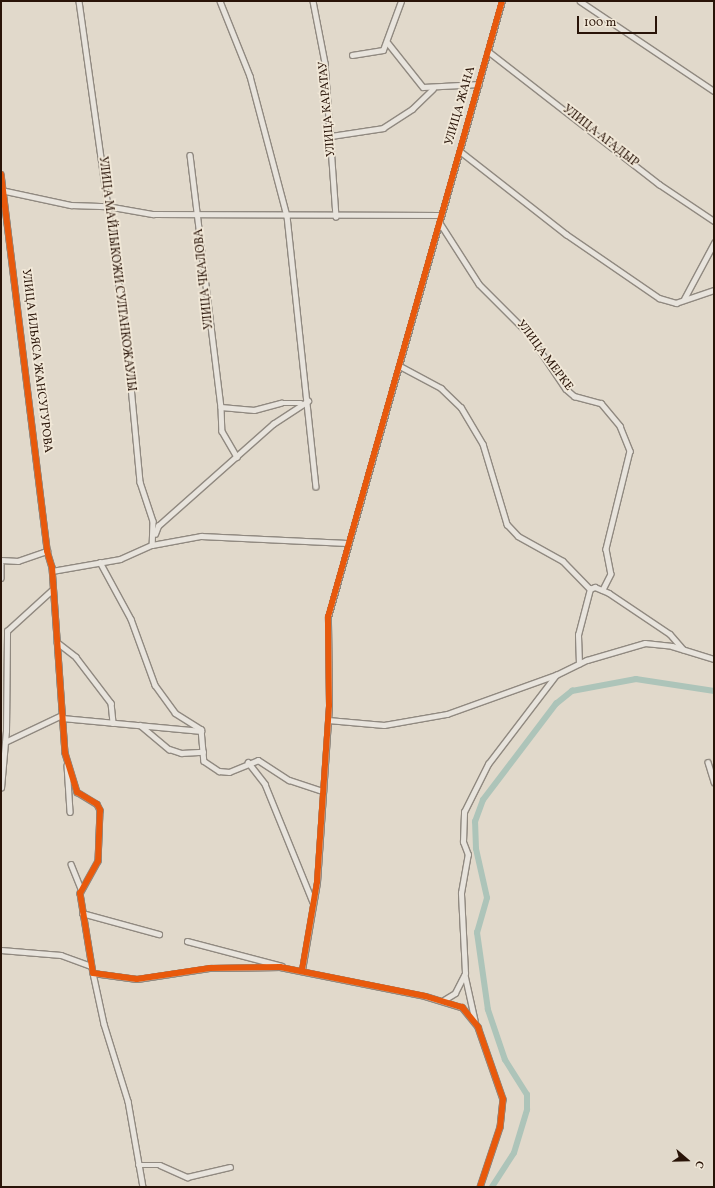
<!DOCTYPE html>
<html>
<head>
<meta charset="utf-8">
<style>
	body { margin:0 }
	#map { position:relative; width:715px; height:1188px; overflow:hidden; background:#e1d9cb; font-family:Vollkorn,serif }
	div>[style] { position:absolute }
	.canal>* { height:5.5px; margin:-2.75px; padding:0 2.75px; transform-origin:2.75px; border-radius:2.75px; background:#adc4b9 }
	.roads { filter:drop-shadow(1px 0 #908980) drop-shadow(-1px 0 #908980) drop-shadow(0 1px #908980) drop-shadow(0 -1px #908980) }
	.street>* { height:4.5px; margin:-2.25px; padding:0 2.25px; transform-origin:2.25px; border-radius:2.25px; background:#e8e4dd }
	.cycleway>* { height:6px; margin:-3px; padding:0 3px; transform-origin:3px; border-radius:3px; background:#e8590c }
	span { translate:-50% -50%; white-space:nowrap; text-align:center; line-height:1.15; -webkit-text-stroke:3.5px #f1e8d8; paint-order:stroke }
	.street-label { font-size:12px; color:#291408 }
	.frame { position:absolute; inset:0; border:2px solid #291408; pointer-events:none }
	.north { position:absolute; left:667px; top:1140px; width:40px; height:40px; -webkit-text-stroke:3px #f1e8d8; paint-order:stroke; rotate:110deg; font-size:11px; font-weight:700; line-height:16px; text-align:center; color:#291408 }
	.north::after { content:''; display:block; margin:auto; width:14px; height:18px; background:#291408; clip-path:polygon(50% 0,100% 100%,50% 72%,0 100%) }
	.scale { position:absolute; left:577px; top:16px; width:80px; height:18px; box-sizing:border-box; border:2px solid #291408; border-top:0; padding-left:5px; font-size:12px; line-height:14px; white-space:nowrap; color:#291408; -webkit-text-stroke:3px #f1e8d8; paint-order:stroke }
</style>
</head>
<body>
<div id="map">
	<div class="canal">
		<div style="left:492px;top:1187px;width:40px;rotate:-57.1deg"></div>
		<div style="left:514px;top:1153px;width:45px;rotate:-73.2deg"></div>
		<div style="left:527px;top:1110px;width:15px;rotate:-90deg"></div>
		<div style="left:527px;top:1095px;width:41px;rotate:-122.2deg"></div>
		<div style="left:505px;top:1060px;width:53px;rotate:-108.8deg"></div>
		<div style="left:488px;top:1010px;width:78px;rotate:-98.1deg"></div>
		<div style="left:477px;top:933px;width:36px;rotate:-74deg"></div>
		<div style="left:487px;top:898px;width:50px;rotate:-102.7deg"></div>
		<div style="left:476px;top:849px;width:27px;rotate:-92deg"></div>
		<div style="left:475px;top:822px;width:23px;rotate:-70deg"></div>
		<div style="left:483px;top:800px;width:121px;rotate:-52.8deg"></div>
		<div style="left:556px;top:704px;width:21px;rotate:-39deg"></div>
		<div style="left:572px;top:691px;width:65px;rotate:-10.6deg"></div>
		<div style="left:636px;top:679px;width:79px;rotate:8.7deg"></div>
	</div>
	<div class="roads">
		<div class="street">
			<div style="left:79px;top:1px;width:346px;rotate:82deg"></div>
			<div style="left:127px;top:344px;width:139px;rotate:84.6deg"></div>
			<div style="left:140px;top:482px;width:41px;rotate:71.6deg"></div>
			<div style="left:153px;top:521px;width:24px;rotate:92deg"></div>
			<div style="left:220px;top:1px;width:81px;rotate:68.2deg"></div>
			<div style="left:250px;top:76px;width:145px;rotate:75.2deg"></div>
			<div style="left:287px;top:216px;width:272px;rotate:83.9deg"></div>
			<div style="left:313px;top:1px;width:63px;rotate:79deg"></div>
			<div style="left:325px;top:63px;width:154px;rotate:85.9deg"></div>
			<div style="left:580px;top:1px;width:161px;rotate:33.9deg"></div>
			<div style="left:388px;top:43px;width:56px;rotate:51.5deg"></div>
			<div style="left:423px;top:87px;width:56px;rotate:-3.1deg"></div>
			<div style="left:488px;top:51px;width:217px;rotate:37.9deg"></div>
			<div style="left:659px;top:184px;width:66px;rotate:33.9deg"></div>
			<div style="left:352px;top:55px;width:31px;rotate:-9deg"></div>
			<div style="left:383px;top:50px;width:52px;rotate:-69.8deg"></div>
			<div style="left:331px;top:136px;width:53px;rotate:-8.7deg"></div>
			<div style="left:383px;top:128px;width:35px;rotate:-33deg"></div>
			<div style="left:412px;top:109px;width:29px;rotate:-44deg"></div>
			<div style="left:460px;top:151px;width:135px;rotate:38.1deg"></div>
			<div style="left:566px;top:234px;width:113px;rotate:34.5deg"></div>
			<div style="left:659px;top:298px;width:18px;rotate:16deg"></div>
			<div style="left:676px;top:303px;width:40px;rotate:-18.9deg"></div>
			<div style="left:190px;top:155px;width:254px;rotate:83deg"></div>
			<div style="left:221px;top:407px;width:33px;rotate:5deg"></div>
			<div style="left:254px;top:410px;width:28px;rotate:-15deg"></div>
			<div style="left:281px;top:403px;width:20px"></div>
			<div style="left:1px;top:174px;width:380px;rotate:83deg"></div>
			<div style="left:47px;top:551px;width:17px;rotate:73deg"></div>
			<div style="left:52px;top:567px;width:186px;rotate:86deg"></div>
			<div style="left:65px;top:753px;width:41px;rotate:72.9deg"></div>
			<div style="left:77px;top:792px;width:23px;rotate:31deg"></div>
			<div style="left:97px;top:804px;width:7px;rotate:63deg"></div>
			<div style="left:100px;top:810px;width:51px;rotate:92.2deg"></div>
			<div style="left:98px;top:861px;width:37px;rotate:119deg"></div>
			<div style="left:80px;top:893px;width:81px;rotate:80.8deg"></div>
			<div style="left:93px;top:973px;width:44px;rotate:7.8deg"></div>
			<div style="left:137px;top:979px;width:74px;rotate:-8.6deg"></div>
			<div style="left:210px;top:968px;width:70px;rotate:-0.8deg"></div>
			<div style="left:280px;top:967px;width:148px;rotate:11.3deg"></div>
			<div style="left:425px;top:996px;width:39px;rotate:17deg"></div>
			<div style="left:462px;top:1007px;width:26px;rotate:51deg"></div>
			<div style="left:478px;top:1027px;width:76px;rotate:70.9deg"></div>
			<div style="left:503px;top:1099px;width:28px;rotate:96deg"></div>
			<div style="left:500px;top:1127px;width:63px;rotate:108.4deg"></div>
			<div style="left:1px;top:190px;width:72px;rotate:12.1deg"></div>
			<div style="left:71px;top:205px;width:36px;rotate:2deg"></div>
			<div style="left:107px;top:206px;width:47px;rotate:9.9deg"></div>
			<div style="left:153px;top:214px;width:288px;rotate:0.2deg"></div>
			<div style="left:440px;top:223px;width:72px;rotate:57.4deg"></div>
			<div style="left:479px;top:284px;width:71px;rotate:45deg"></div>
			<div style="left:529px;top:334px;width:66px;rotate:56.1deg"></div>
			<div style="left:566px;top:389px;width:11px;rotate:41deg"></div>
			<div style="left:574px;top:396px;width:28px;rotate:15deg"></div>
			<div style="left:601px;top:403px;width:30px;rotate:50deg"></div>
			<div style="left:620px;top:426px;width:27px;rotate:68deg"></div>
			<div style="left:630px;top:451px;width:101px;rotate:103.8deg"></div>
			<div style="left:606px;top:549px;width:25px;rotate:79deg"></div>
			<div style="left:611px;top:574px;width:18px;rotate:117deg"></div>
			<div style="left:684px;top:299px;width:64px;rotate:-61.8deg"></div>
			<div style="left:400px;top:366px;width:47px;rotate:28.2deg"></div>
			<div style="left:441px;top:388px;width:28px;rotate:44deg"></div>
			<div style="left:461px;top:407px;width:43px;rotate:59.3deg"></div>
			<div style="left:483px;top:444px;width:84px;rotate:73.3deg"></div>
			<div style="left:507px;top:524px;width:16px;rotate:47deg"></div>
			<div style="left:518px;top:536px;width:51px;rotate:29.1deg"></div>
			<div style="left:563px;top:561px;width:39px;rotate:46deg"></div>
			<div style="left:221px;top:407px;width:24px;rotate:88deg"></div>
			<div style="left:222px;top:431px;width:30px;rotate:60deg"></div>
			<div style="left:155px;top:534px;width:9px;rotate:-69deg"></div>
			<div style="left:158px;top:526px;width:154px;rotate:-41.6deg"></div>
			<div style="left:273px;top:424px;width:42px;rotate:-33.3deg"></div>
			<div style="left:1px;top:560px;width:17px;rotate:3deg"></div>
			<div style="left:18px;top:561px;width:31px;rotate:-19deg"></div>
			<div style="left:100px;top:562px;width:65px;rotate:61.5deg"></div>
			<div style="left:131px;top:619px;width:70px;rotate:70deg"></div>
			<div style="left:155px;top:685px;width:34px;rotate:54deg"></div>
			<div style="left:175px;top:713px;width:31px;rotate:32deg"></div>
			<div style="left:201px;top:729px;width:32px;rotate:85deg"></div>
			<div style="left:204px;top:761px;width:18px;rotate:34deg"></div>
			<div style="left:219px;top:771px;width:10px;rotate:6deg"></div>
			<div style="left:229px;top:772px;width:31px;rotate:-22deg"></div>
			<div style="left:258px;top:760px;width:37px;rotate:33deg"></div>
			<div style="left:289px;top:780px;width:36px;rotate:18deg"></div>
			<div style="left:1px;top:564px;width:14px;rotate:90deg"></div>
			<div style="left:52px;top:571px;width:69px;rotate:-10deg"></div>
			<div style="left:120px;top:559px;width:35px;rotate:-24deg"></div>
			<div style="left:152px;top:545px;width:50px;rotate:-10.4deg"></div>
			<div style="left:201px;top:536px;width:146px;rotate:2.7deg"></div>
			<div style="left:590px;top:589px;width:5px;rotate:-22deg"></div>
			<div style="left:595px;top:587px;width:15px;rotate:23deg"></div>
			<div style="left:609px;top:593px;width:73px;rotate:33.9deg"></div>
			<div style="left:670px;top:634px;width:20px;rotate:49deg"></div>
			<div style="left:57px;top:642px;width:24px;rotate:38deg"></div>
			<div style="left:76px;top:657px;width:58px;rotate:52.7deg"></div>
			<div style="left:111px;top:703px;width:20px;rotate:84deg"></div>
			<div style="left:579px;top:664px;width:29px;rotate:-92deg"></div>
			<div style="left:578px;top:635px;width:48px;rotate:-75.4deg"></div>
			<div style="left:62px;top:718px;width:140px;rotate:5.3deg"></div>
			<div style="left:328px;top:720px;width:56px;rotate:5.1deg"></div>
			<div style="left:384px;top:725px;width:64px;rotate:-9.9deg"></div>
			<div style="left:447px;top:714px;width:116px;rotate:-19.7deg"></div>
			<div style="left:556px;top:675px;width:34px;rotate:-26deg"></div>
			<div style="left:587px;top:660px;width:60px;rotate:-16.3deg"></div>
			<div style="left:645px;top:643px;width:27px;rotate:6deg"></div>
			<div style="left:672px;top:646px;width:44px;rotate:17.2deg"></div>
			<div style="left:140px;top:725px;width:38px;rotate:40deg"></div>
			<div style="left:169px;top:749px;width:13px;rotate:18deg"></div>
			<div style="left:181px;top:753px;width:22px;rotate:-3deg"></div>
			<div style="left:5px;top:742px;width:63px;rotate:-25.3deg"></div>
			<div style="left:248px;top:762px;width:28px;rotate:52deg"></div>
			<div style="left:265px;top:784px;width:127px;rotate:67.9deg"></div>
			<div style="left:708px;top:762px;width:21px;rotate:73deg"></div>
			<div style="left:67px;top:765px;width:47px;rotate:86.3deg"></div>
			<div style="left:1px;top:788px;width:57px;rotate:-85deg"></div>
			<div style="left:6px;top:731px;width:100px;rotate:-89.4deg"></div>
			<div style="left:7px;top:631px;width:62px;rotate:-42.4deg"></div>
			<div style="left:71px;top:864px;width:27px;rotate:68deg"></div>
			<div style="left:82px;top:913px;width:80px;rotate:15.3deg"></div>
			<div style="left:187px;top:941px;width:98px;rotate:14.7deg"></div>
			<div style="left:1px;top:950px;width:60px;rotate:4.8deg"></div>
			<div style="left:61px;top:955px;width:32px;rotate:20deg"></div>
			<div style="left:302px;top:970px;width:89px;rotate:-80.3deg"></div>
			<div style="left:317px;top:882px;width:177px;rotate:-86.1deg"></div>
			<div style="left:329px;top:705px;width:88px;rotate:-90.7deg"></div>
			<div style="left:328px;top:617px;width:640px;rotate:-74.23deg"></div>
			<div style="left:93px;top:973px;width:52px;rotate:77.8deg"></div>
			<div style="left:104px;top:1024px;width:81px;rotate:72.7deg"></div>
			<div style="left:128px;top:1101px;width:87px;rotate:80.1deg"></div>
			<div style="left:465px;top:975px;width:46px;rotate:77.5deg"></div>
			<div style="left:444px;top:1000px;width:13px;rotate:-32deg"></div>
			<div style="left:455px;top:993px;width:22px;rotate:-63deg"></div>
			<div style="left:465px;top:973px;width:80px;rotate:-92.9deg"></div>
			<div style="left:461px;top:893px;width:39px;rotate:-80deg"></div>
			<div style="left:468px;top:855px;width:14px;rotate:-111deg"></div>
			<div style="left:463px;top:842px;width:30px;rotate:-88deg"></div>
			<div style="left:464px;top:812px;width:54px;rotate:-63.4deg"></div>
			<div style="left:488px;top:764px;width:112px;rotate:-52.6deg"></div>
			<div style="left:138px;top:1165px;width:22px"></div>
			<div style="left:160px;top:1165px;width:30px;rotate:24deg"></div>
			<div style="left:187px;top:1177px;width:44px;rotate:-13.1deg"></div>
		</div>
	</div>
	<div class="cycleway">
		<div style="left:1px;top:174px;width:380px;rotate:83deg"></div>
		<div style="left:47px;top:551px;width:17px;rotate:73deg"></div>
		<div style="left:52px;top:567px;width:186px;rotate:86deg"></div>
		<div style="left:65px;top:753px;width:41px;rotate:72.9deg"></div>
		<div style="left:77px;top:792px;width:23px;rotate:31deg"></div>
		<div style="left:97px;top:804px;width:7px;rotate:63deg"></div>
		<div style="left:100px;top:810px;width:51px;rotate:92.2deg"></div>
		<div style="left:98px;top:861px;width:37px;rotate:119deg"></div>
		<div style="left:80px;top:893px;width:81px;rotate:80.8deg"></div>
		<div style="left:93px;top:973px;width:44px;rotate:7.8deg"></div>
		<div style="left:137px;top:979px;width:74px;rotate:-8.6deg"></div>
		<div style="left:210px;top:968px;width:70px;rotate:-0.8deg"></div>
		<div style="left:280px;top:967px;width:148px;rotate:11.3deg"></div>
		<div style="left:425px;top:996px;width:39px;rotate:17deg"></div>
		<div style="left:462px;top:1007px;width:26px;rotate:51deg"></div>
		<div style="left:478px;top:1027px;width:76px;rotate:70.9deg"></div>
		<div style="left:503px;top:1099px;width:28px;rotate:96deg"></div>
		<div style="left:500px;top:1127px;width:63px;rotate:108.4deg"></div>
		<div style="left:302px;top:970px;width:89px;rotate:-80.3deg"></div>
		<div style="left:317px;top:882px;width:177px;rotate:-86.1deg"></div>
		<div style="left:329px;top:705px;width:88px;rotate:-90.7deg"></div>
		<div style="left:328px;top:617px;width:640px;rotate:-74.23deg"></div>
	</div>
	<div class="street-label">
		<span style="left:461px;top:106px;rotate:-74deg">УЛИЦА ЖАНА</span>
		<span style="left:328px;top:109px;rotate:-95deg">УЛИЦА КАРАТАУ</span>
		<span style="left:600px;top:137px;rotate:38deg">УЛИЦА АГАДЫР</span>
		<span style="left:116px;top:274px;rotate:83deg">УЛИЦА МАЙЛЫКОЖИ СУЛТАНКОЖАУЛЫ</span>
		<span style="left:205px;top:279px;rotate:-96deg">УЛИЦА ЧКАЛОВА</span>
		<span style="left:544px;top:356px;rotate:53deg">УЛИЦА МЕРКЕ</span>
		<span style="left:36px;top:361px;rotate:83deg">УЛИЦА ИЛЬЯСА ЖАНСУГУРОВА</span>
	</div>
	<div class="frame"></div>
	<div class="north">С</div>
	<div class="scale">100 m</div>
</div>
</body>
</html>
